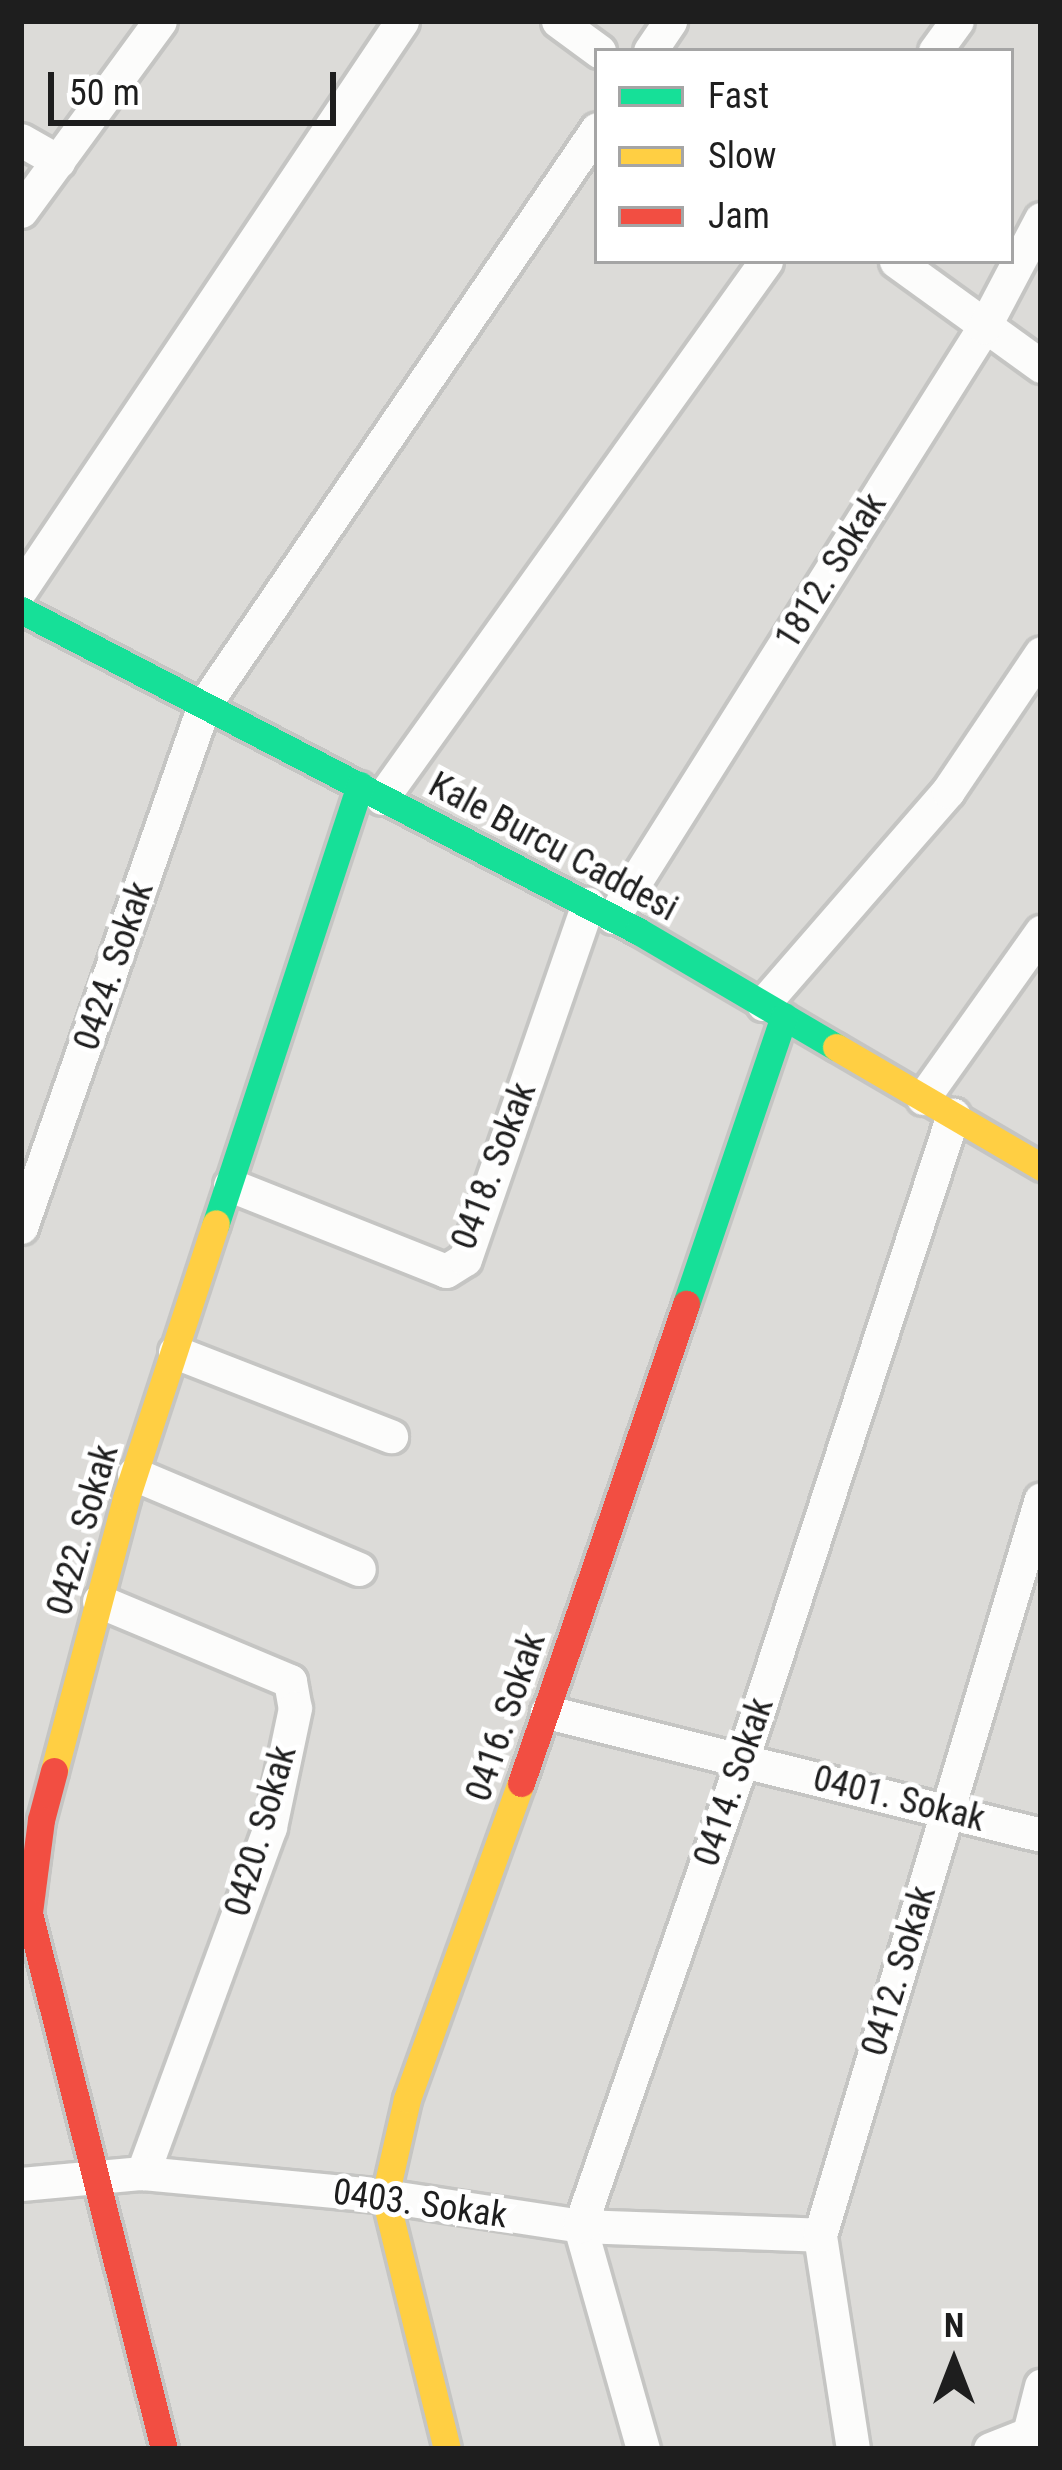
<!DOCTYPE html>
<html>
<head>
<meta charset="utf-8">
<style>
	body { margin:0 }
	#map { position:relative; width:1062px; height:2470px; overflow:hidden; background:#edece7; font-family:"Roboto Condensed",sans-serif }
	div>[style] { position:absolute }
	.residential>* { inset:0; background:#dcdbd8 }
	.roads { filter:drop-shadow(3px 0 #c5c5c3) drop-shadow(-3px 0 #c5c5c3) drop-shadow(0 3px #c5c5c3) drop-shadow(0 -3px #c5c5c3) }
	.street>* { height:33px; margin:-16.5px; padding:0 16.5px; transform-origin:16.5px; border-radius:16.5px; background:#fcfcfb }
	.fast>* { height:27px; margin:-13.5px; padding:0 13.5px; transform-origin:13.5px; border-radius:13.5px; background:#16e098 }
	.slow>* { height:27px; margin:-13.5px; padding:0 13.5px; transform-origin:13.5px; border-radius:13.5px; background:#ffcf43 }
	.jam>* { height:27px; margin:-13.5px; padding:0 13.5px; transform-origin:13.5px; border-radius:13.5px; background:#f24e42 }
	span { translate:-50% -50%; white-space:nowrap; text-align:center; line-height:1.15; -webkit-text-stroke:10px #fff; paint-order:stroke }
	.street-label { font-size:36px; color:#1e1e1e }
	.frame { position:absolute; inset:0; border:24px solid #1e1e1e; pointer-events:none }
	.legend { position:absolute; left:594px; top:48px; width:420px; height:216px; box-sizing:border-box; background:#fff; border:3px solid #a5a5a5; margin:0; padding:15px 21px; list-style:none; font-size:36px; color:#1e1e1e }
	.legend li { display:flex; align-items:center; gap:24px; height:60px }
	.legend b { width:60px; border:3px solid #a5a5a5 }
	.north { position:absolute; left:894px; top:2302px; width:120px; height:120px; -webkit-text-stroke:9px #fff; paint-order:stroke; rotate:0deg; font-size:33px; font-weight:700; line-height:48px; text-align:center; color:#1e1e1e }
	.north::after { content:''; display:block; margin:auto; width:42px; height:54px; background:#1e1e1e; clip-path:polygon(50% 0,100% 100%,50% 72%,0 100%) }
	.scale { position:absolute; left:48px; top:72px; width:288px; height:54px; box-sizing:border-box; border:6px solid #1e1e1e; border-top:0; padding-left:15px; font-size:36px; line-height:42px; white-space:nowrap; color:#1e1e1e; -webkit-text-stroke:9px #fff; paint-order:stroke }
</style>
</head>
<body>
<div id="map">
	<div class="residential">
		<div style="clip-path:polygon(evenodd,21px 21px,1041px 21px,1041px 2449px,21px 2449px,21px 21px,597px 51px,1011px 51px,1011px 261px,597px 261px,597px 51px)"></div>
	</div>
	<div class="roads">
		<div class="street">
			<div style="left:558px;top:21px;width:51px;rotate:36.2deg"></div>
			<div style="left:650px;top:51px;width:36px;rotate:-56deg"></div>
			<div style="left:935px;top:51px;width:37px;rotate:-54deg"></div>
			<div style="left:21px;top:140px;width:43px;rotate:29.6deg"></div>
			<div style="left:21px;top:211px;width:235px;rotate:-53.8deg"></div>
			<div style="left:896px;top:261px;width:179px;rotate:35.9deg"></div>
			<div style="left:21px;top:589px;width:684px;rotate:-56.15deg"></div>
			<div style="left:382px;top:798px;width:660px;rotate:-54.43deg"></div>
			<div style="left:613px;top:917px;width:697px;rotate:-57.84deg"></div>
			<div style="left:984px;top:327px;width:122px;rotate:-62.2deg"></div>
			<div style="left:763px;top:1004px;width:282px;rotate:-49deg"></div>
			<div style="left:948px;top:791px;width:166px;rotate:-56deg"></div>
			<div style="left:923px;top:1098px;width:204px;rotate:-54.6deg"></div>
			<div style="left:230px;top:1185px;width:232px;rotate:21.7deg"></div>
			<div style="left:446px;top:1271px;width:22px;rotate:-32deg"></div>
			<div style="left:465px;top:1259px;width:376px;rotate:-70.9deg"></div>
			<div style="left:21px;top:1227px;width:553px;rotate:-70.68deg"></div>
			<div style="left:204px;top:705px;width:697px;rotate:-55.69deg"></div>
			<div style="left:175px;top:1352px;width:232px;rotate:21.3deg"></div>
			<div style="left:134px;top:1474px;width:244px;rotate:22.9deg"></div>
			<div style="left:99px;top:1601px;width:207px;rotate:22.7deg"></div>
			<div style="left:290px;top:1681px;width:27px;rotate:80deg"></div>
			<div style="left:295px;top:1708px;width:122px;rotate:101.9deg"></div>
			<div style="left:270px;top:1827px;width:369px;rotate:110.2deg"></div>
			<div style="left:547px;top:1712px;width:509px;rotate:13.98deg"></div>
			<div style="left:21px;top:2184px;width:122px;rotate:-5.2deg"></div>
			<div style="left:143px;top:2173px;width:243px;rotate:5.4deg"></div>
			<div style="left:385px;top:2196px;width:197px;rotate:8.7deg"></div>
			<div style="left:580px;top:2226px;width:240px;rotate:2.1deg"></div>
			<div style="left:1029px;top:2433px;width:49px;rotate:-75.7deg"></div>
			<div style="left:643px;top:2449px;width:232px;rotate:-105.8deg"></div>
			<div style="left:580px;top:2226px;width:493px;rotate:-70.8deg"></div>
			<div style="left:742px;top:1760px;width:679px;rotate:-71.89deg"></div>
			<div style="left:853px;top:2449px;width:217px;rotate:-98.8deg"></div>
			<div style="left:820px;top:2235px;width:768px;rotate:-73.29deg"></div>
			<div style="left:990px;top:2449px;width:55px;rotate:-21.4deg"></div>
		</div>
		<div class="fast">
			<div style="left:21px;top:610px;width:696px;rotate:27.49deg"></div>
			<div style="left:638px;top:931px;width:229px;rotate:30.4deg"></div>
			<div style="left:216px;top:1223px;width:461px;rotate:-71.8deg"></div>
			<div style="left:686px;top:1304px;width:304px;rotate:-71.2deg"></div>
		</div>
		<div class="slow">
			<div style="left:836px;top:1047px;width:238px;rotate:30.3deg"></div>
			<div style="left:54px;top:1771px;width:282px;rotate:-75.2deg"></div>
			<div style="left:126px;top:1498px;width:289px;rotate:-71.9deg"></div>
			<div style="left:447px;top:2449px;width:260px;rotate:-103.8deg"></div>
			<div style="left:385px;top:2196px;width:99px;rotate:-77.2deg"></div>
			<div style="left:407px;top:2099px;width:336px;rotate:-70.2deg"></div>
		</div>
		<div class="jam">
			<div style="left:54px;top:1771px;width:51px;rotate:104.9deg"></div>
			<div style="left:41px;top:1820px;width:94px;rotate:97.4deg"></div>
			<div style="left:29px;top:1913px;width:553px;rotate:75.86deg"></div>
			<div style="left:521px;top:1783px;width:507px;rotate:-70.99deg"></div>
		</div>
	</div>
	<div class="street-label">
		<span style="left:831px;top:571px;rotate:-58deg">1812. Sokak</span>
		<span style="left:553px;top:847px;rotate:28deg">Kale Burcu Caddesi</span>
		<span style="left:114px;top:966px;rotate:-71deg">0424. Sokak</span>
		<span style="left:494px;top:1166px;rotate:-69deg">0418. Sokak</span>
		<span style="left:83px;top:1530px;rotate:-74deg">0422. Sokak</span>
		<span style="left:506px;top:1717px;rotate:-71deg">0416. Sokak</span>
		<span style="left:734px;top:1782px;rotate:-71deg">0414. Sokak</span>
		<span style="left:899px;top:1799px;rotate:14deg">0401. Sokak</span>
		<span style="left:261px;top:1831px;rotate:-74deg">0420. Sokak</span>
		<span style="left:899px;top:1971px;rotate:-73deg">0412. Sokak</span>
		<span style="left:420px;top:2204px;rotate:8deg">0403. Sokak</span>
	</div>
	<div class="frame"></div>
	<ul class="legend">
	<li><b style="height:15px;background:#16e098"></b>Fast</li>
	<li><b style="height:15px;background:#ffcf43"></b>Slow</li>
	<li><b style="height:15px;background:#f24e42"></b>Jam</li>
	</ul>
	<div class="north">N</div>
	<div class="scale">50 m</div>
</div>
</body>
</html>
